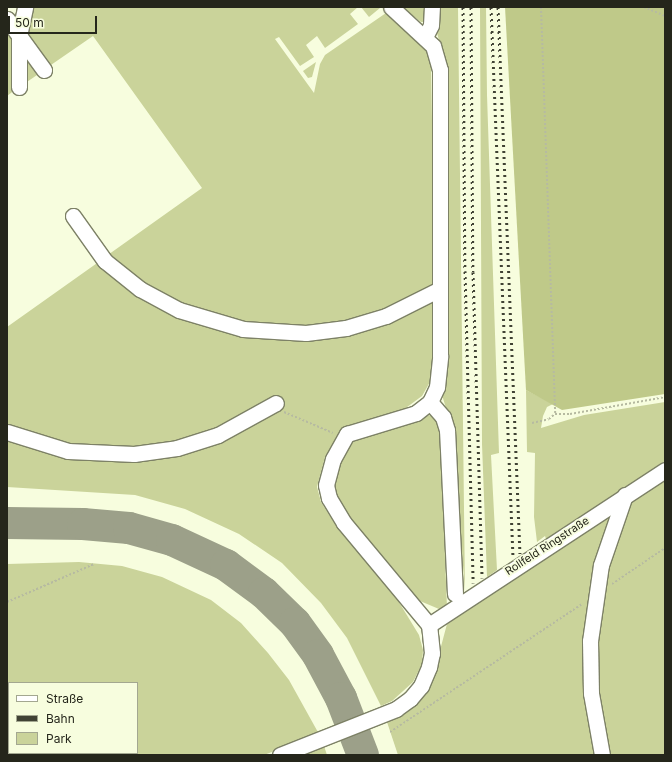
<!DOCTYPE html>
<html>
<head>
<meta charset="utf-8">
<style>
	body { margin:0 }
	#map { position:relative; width:672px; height:762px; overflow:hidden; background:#f7fdde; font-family:Inter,sans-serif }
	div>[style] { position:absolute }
	.green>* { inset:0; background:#cad39a }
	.forest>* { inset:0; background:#bfc989 }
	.taxiway>* { height:32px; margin:-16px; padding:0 16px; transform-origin:16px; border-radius:16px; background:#9ca089 }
	.path>* { height:2px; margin-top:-1px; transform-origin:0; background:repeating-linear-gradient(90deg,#b6baa1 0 2px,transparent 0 4px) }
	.roads { filter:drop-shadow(1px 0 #7d8166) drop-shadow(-1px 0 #7d8166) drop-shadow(0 1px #7d8166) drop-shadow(0 -1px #7d8166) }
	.minor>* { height:15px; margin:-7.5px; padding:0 7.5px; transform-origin:7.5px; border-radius:7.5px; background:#fff }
	.rail>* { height:3px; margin-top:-1.5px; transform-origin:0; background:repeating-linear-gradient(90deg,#404234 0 2px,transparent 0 6px) }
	span { translate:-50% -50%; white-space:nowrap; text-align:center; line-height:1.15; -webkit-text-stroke:3.5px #f7fdde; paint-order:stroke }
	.street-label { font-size:11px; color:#25261b }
	.frame { position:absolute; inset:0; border:8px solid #25261b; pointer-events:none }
	.legend { position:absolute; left:8px; top:682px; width:130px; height:72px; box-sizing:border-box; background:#f7fdde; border:1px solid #a3a790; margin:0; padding:5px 7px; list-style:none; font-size:12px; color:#25261b }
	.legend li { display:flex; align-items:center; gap:8px; height:20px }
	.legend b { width:20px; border:1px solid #a3a790 }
	.scale { position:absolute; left:8px; top:16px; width:89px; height:18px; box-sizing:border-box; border:2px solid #25261b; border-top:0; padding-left:5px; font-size:12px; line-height:14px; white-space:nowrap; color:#25261b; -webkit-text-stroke:3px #f7fdde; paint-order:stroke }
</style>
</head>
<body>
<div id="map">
	<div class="green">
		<div style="clip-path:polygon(26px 7px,358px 7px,350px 14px,358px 24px,325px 48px,317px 36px,306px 45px,314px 57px,300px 66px,279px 37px,275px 39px,314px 93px,320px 64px,325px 55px,386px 13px,421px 43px,428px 52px,431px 64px,435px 288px,374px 318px,278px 332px,164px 302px,105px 257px,202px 188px,93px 36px,48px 67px,22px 31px)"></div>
		<div style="clip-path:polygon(361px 7px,379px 7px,380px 8px,369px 17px)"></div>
		<div style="clip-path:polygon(401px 7px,429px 7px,424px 22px,421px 22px)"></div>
		<div style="clip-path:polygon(435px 7px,458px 7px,465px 592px,453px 431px,442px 395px,449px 361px,447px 69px,437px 33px)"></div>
		<div style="clip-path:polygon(480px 7px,486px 7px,487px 95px,499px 453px,491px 455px,497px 570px,487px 577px,482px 444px)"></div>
		<div style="clip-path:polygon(7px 27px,16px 40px,16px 89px,7px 96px)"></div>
		<div style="clip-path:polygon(21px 46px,40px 73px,21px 86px)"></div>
		<div style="clip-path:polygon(316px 62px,312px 77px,308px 78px,303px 71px)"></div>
		<div style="clip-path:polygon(100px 261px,129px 286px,163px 306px,194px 320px,238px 332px,279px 337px,315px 335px,375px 323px,399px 314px,435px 294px,435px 363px,430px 382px,422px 396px,399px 413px,356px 423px,342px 430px,325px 457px,317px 487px,321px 502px,337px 527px,394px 594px,419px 635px,423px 650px,422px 664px,413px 682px,392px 701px,381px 706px,347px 638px,321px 603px,282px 563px,239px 534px,185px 509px,135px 495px,7px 487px,7px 436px,60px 453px,118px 458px,156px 455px,188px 449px,216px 440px,242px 428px,280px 404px,277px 400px,239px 423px,213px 435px,154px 449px,88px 451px,36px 441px,7px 430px,7px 327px)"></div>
		<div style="clip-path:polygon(526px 390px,553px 404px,547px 407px,543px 416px,541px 428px,584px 415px,665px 402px,665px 461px,546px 539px,545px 536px,537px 542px,534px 517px,535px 453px,527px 452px)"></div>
		<div style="clip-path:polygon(427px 415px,434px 416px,440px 423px,447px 608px,439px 609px,420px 601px,349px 518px,337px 497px,334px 484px,339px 462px,352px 441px,403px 426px)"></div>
		<div style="clip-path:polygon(665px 478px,665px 755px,398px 755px,386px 719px,435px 669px,447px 624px)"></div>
		<div style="clip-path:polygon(evenodd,79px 562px,122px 566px,162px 577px,211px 600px,241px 623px,268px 653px,289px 680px,319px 734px,264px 755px,7px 755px,7px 564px,79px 562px,9px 683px,137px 683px,137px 753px,9px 753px,9px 683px)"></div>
		<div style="clip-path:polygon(324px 746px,327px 755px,301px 755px)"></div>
	</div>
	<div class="forest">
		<div style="clip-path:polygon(505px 7px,665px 7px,665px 394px,562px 410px,526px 390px)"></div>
	</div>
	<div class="taxiway">
		<div style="left:7px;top:523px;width:76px;rotate:0.8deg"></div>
		<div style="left:83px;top:524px;width:46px;rotate:5deg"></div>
		<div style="left:129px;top:528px;width:45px;rotate:15.6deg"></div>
		<div style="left:172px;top:540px;width:60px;rotate:24.8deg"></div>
		<div style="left:226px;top:565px;width:47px;rotate:36.4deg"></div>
		<div style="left:264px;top:593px;width:43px;rotate:44.1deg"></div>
		<div style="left:295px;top:623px;width:39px;rotate:54deg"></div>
		<div style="left:318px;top:655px;width:49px;rotate:61.9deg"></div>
		<div style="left:341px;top:698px;width:61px;rotate:68.9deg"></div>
	</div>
	<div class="path">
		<div style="left:541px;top:7px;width:407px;rotate:88deg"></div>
		<div style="left:644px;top:7px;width:23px;rotate:23deg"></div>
		<div style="left:284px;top:412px;width:53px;rotate:23.2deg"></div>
		<div style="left:555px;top:414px;width:15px"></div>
		<div style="left:570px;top:414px;width:97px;rotate:-10.1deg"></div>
		<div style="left:532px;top:423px;width:17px;rotate:-13deg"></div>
		<div style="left:549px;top:419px;width:8px;rotate:-40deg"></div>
		<div style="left:612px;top:584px;width:64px;rotate:-34.2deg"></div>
		<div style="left:7px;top:602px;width:95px;rotate:-23.6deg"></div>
		<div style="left:390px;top:732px;width:231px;rotate:-33.7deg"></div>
	</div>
	<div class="roads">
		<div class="minor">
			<div style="left:7px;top:19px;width:63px;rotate:54deg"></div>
			<div style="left:425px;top:37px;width:13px;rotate:-63deg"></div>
			<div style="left:431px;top:25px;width:18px;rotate:-87deg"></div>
			<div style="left:19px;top:87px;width:51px;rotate:-90deg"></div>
			<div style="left:19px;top:36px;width:30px;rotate:-78deg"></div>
			<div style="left:73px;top:216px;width:55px;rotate:54.6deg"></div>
			<div style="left:105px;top:261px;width:45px;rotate:38.7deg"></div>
			<div style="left:140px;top:289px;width:44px;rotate:28.3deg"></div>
			<div style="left:179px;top:310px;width:67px;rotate:16.5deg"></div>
			<div style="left:243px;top:329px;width:63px;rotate:3.6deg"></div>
			<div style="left:306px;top:333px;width:40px;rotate:-7.1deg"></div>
			<div style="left:346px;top:328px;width:42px;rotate:-16.7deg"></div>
			<div style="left:386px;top:316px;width:60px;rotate:-26.6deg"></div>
			<div style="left:430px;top:402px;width:20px;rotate:49deg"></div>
			<div style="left:443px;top:417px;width:14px;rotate:73deg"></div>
			<div style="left:447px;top:430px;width:164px;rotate:87.2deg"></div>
			<div style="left:7px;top:432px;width:64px;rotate:17.3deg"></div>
			<div style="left:68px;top:451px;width:66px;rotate:2.6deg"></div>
			<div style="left:134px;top:454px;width:43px;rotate:-7.9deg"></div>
			<div style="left:177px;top:448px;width:43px;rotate:-17.6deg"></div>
			<div style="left:218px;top:435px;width:66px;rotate:-28.9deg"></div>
			<div style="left:429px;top:625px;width:282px;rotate:-33.3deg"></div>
			<div style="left:280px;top:755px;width:125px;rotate:-21.6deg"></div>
			<div style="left:396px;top:709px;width:17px;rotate:-36deg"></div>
			<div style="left:410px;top:699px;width:17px;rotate:-50deg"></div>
			<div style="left:421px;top:686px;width:21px;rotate:-67deg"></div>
			<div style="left:429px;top:667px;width:14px;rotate:-78deg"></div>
			<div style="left:432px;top:653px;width:28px;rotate:-96deg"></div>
			<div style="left:429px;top:625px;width:133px;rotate:-129.8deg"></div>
			<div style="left:344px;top:523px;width:29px;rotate:-121deg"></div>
			<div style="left:329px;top:498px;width:13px;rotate:-103deg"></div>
			<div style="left:326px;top:485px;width:27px;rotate:-75deg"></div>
			<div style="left:333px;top:459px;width:29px;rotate:-61deg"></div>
			<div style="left:347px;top:434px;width:72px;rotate:-16.9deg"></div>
			<div style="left:416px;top:413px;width:18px;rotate:-38deg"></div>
			<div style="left:430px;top:402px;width:17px;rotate:-65deg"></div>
			<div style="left:437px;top:387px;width:31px;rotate:-84deg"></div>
			<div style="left:440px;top:356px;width:286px;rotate:-90deg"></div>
			<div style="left:440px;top:70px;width:25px;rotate:-106deg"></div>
			<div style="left:433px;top:46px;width:57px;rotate:-137.1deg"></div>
			<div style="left:602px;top:755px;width:63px;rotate:-100.1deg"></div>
			<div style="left:591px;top:693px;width:52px;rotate:-91.1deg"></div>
			<div style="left:590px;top:641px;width:77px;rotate:-81.8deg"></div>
			<div style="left:601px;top:565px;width:74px;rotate:-71.1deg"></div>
		</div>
	</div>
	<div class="rail">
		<div style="left:463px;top:7px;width:264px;rotate:89.6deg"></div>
		<div style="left:465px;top:271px;width:312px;rotate:88.5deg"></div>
		<div style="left:471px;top:7px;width:265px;rotate:89.6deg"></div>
		<div style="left:473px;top:272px;width:306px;rotate:88.3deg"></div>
		<div style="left:491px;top:7px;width:551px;rotate:87.71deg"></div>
		<div style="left:498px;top:7px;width:547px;rotate:87.7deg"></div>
	</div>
	<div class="street-label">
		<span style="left:547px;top:546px;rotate:-33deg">Rollfeld Ringstraße</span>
	</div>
	<div class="frame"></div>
	<ul class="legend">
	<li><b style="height:5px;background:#fff"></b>Straße</li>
	<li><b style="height:5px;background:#404234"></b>Bahn</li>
	<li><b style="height:11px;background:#cad39a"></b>Park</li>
	</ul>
	<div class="scale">50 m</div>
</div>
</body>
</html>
